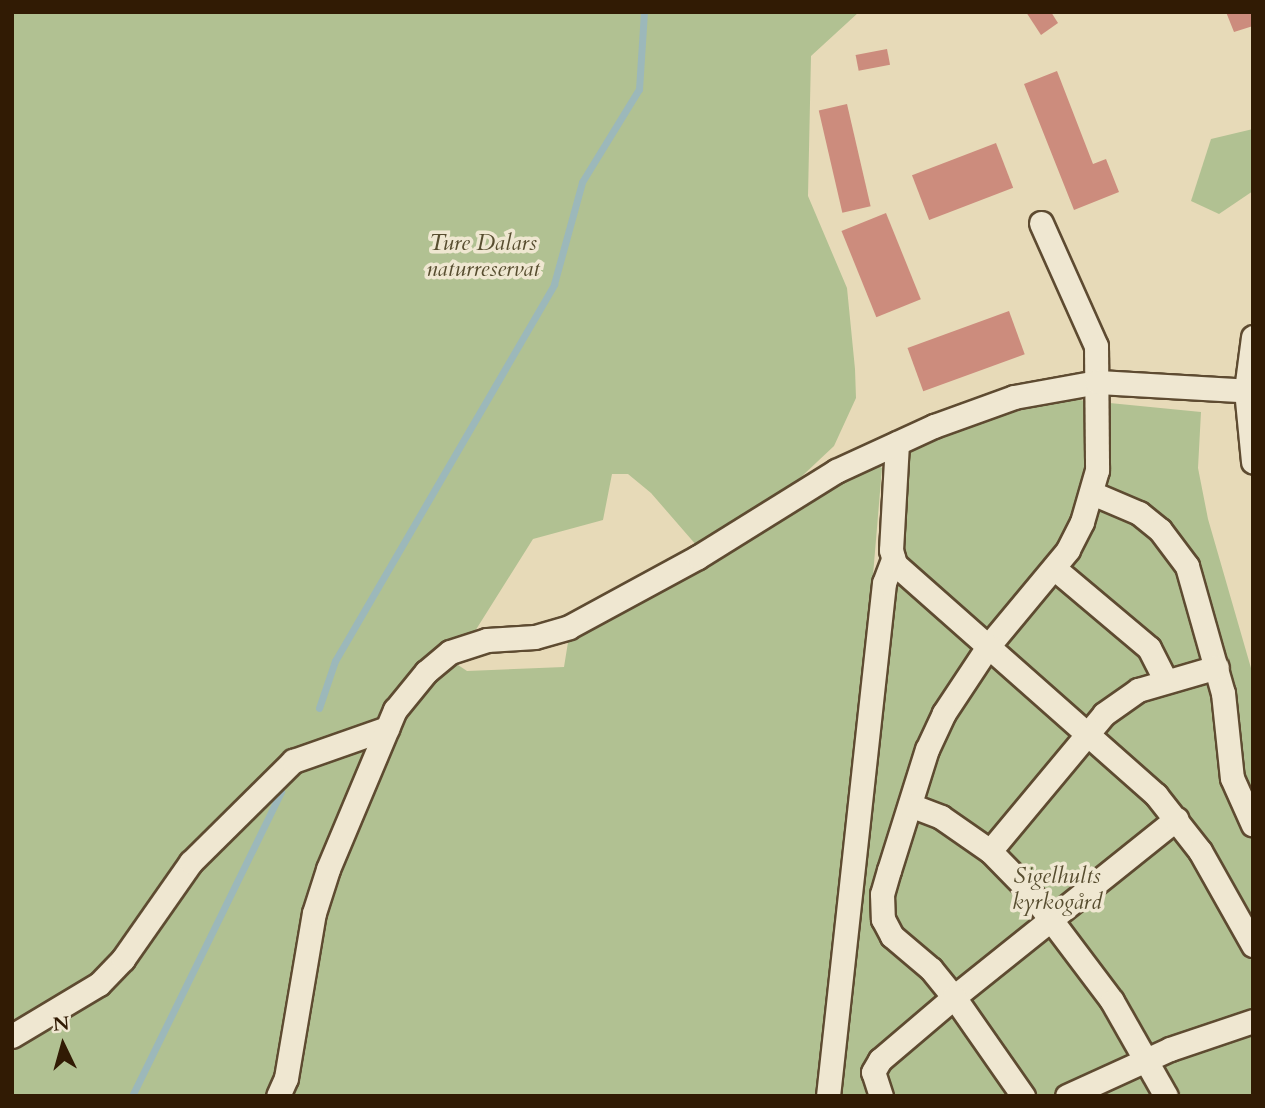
<!DOCTYPE html>
<html>
<head>
<meta charset="utf-8">
<style>
	body { margin:0 }
	#map { position:relative; width:1265px; height:1108px; overflow:hidden; background:#e7dab8; font-family:Cardo,serif }
	div>[style] { position:absolute }
	.green>* { inset:0; background:#b1c192 }
	.stream>* { height:7px; margin:-3.5px; padding:0 3.5px; transform-origin:3.5px; border-radius:3.5px; background:#9cb8ba }
	.building>* { inset:0; background:#cc8c7d; transform-origin:0 0 }
	.roads { filter:drop-shadow(2px 0 #5e4b31) drop-shadow(-2px 0 #5e4b31) drop-shadow(0 2px #5e4b31) drop-shadow(0 -2px #5e4b31) }
	.minor>* { height:23px; margin:-11.5px; padding:0 11.5px; transform-origin:11.5px; border-radius:11.5px; background:#efe7d1 }
	span { translate:-50% -50%; white-space:nowrap; text-align:center; line-height:1.15; -webkit-text-stroke:7px #efe7d1; paint-order:stroke }
	.park-label { font-size:23px; color:#574d2f; font-style:italic }
	.frame { position:absolute; inset:0; border:14px solid #311b04; pointer-events:none }
	.north { position:absolute; left:28px; top:1010px; width:70px; height:70px; -webkit-text-stroke:5px #efe7d1; paint-order:stroke; rotate:355deg; font-size:19px; font-weight:700; line-height:28px; text-align:center; color:#311b04 }
	.north::after { content:''; display:block; margin:auto; width:24px; height:32px; background:#311b04; clip-path:polygon(50% 0,100% 100%,50% 72%,0 100%) }
</style>
</head>
<body>
<div id="map">
	<div class="green">
		<div style="clip-path:polygon(12px 12px,859px 12px,811px 56px,808px 196px,847px 288px,855px 369px,856px 398px,834px 446px,766px 510px,697px 546px,651px 493px,628px 474px,612px 474px,603px 520px,533px 539px,455px 663px,467px 671px,564px 667px,569px 636px,834px 480px,876px 464px,882px 468px,850px 850px,821px 1096px,12px 1096px)"></div>
		<div style="clip-path:polygon(1253px 129px,1253px 191px,1219px 214px,1191px 201px,1211px 139px)"></div>
		<div style="clip-path:polygon(1069px 399px,1201px 412px,1198px 468px,1208px 519px,1253px 675px,1253px 1096px,840px 1096px,905px 451px,993px 417px)"></div>
	</div>
	<div class="stream">
		<div style="left:319px;top:708px;width:50px;rotate:-71.2deg"></div>
		<div style="left:335px;top:661px;width:436px;rotate:-59.8deg"></div>
		<div style="left:554px;top:284px;width:106px;rotate:-74.6deg"></div>
		<div style="left:582px;top:182px;width:109px;rotate:-58.5deg"></div>
		<div style="left:639px;top:89px;width:77px;rotate:-86.3deg"></div>
		<div style="left:132px;top:1096px;width:339px;rotate:-63.9deg"></div>
	</div>
	<div class="building">
		<div style="clip-path:polygon(1026px 12px,1051px 12px,1058px 23px,1041px 35px)"></div>
		<div style="clip-path:polygon(1226px 12px,1253px 12px,1253px 26px,1234px 32px)"></div>
		<div style="left:887px;top:49px;width:16px;height:32px;rotate:79deg"></div>
		<div style="clip-path:polygon(1057px 71px,1093px 164px,1106px 159px,1119px 192px,1074px 210px,1024px 84px)"></div>
		<div style="left:847px;top:104px;width:105px;height:29px;rotate:77deg"></div>
		<div style="left:996px;top:143px;width:48px;height:90px;rotate:69deg"></div>
		<div style="left:886px;top:213px;width:93px;height:48px;rotate:68deg"></div>
		<div style="left:1009px;top:311px;width:46px;height:108px;rotate:70deg"></div>
	</div>
	<div class="roads">
		<div class="minor">
			<div style="left:1041px;top:223px;width:135px;rotate:65.9deg"></div>
			<div style="left:1096px;top:346px;width:124px;rotate:89.5deg"></div>
			<div style="left:1097px;top:470px;width:54px;rotate:106.1deg"></div>
			<div style="left:1082px;top:522px;width:31px;rotate:117deg"></div>
			<div style="left:1068px;top:550px;width:124px;rotate:129.7deg"></div>
			<div style="left:989px;top:645px;width:82px;rotate:123.5deg"></div>
			<div style="left:944px;top:713px;width:40px;rotate:115deg"></div>
			<div style="left:927px;top:749px;width:127px;rotate:107.4deg"></div>
			<div style="left:889px;top:870px;width:25px;rotate:106deg"></div>
			<div style="left:882px;top:894px;width:25px;rotate:88deg"></div>
			<div style="left:883px;top:919px;width:19px;rotate:62deg"></div>
			<div style="left:892px;top:936px;width:51px;rotate:40.2deg"></div>
			<div style="left:931px;top:969px;width:36px;rotate:51deg"></div>
			<div style="left:954px;top:997px;width:285px;rotate:-38.7deg"></div>
			<div style="left:1253px;top:337px;width:53px;rotate:97.5deg"></div>
			<div style="left:1246px;top:390px;width:72px;rotate:84.4deg"></div>
			<div style="left:897px;top:443px;width:107px;rotate:93.2deg"></div>
			<div style="left:891px;top:550px;width:15px;rotate:74deg"></div>
			<div style="left:895px;top:564px;width:349px;rotate:41.5deg"></div>
			<div style="left:1156px;top:795px;width:71px;rotate:51.8deg"></div>
			<div style="left:1200px;top:851px;width:108px;rotate:60.6deg"></div>
			<div style="left:1092px;top:493px;width:51px;rotate:23.1deg"></div>
			<div style="left:1139px;top:513px;width:27px;rotate:39deg"></div>
			<div style="left:1160px;top:530px;width:45px;rotate:53.1deg"></div>
			<div style="left:1187px;top:566px;width:132px;rotate:74.2deg"></div>
			<div style="left:1223px;top:693px;width:85px;rotate:84deg"></div>
			<div style="left:1232px;top:778px;width:51px;rotate:65.9deg"></div>
			<div style="left:1054px;top:568px;width:124px;rotate:40.1deg"></div>
			<div style="left:1149px;top:648px;width:35px;rotate:63deg"></div>
			<div style="left:910px;top:805px;width:33px;rotate:21deg"></div>
			<div style="left:941px;top:817px;width:60px;rotate:34.8deg"></div>
			<div style="left:990px;top:851px;width:57px;rotate:45.7deg"></div>
			<div style="left:1030px;top:892px;width:136px;rotate:53deg"></div>
			<div style="left:1112px;top:1001px;width:109px;rotate:60.4deg"></div>
			<div style="left:990px;top:851px;width:178px;rotate:-50.2deg"></div>
			<div style="left:1104px;top:714px;width:42px;rotate:-35.2deg"></div>
			<div style="left:1138px;top:690px;width:82px;rotate:-16.2deg"></div>
			<div style="left:12px;top:1036px;width:101px;rotate:-30.9deg"></div>
			<div style="left:99px;top:984px;width:35px;rotate:-46deg"></div>
			<div style="left:123px;top:959px;width:118px;rotate:-55deg"></div>
			<div style="left:191px;top:862px;width:144px;rotate:-44.7deg"></div>
			<div style="left:293px;top:761px;width:100px;rotate:-19.3deg"></div>
			<div style="left:278px;top:1096px;width:20px;rotate:-66deg"></div>
			<div style="left:286px;top:1078px;width:167px;rotate:-80.4deg"></div>
			<div style="left:314px;top:913px;width:46px;rotate:-72.3deg"></div>
			<div style="left:328px;top:869px;width:173px;rotate:-67.2deg"></div>
			<div style="left:395px;top:710px;width:49px;rotate:-50.8deg"></div>
			<div style="left:426px;top:672px;width:31px;rotate:-40deg"></div>
			<div style="left:450px;top:652px;width:39px;rotate:-18deg"></div>
			<div style="left:487px;top:640px;width:48px;rotate:-3.6deg"></div>
			<div style="left:535px;top:637px;width:35px;rotate:-16deg"></div>
			<div style="left:569px;top:627px;width:147px;rotate:-28.5deg"></div>
			<div style="left:698px;top:557px;width:163px;rotate:-31.9deg"></div>
			<div style="left:836px;top:471px;width:108px;rotate:-24.7deg"></div>
			<div style="left:934px;top:426px;width:85px;rotate:-19.9deg"></div>
			<div style="left:1014px;top:397px;width:84px;rotate:-10.2deg"></div>
			<div style="left:1097px;top:382px;width:156px;rotate:3.3deg"></div>
			<div style="left:828px;top:1096px;width:516px;rotate:-83.77deg"></div>
			<div style="left:884px;top:583px;width:26px;rotate:-69deg"></div>
			<div style="left:881px;top:1096px;width:25px;rotate:-108deg"></div>
			<div style="left:873px;top:1072px;width:14px;rotate:-60deg"></div>
			<div style="left:880px;top:1060px;width:97px;rotate:-40.4deg"></div>
			<div style="left:954px;top:997px;width:121px;rotate:55.1deg"></div>
			<div style="left:1067px;top:1096px;width:113px;rotate:-24.5deg"></div>
			<div style="left:1170px;top:1049px;width:88px;rotate:-18.6deg"></div>
		</div>
	</div>
	<div class="park-label">
		<span style="left:483px;top:256px">Ture Dalars<br>naturreservat</span>
		<span style="left:1057px;top:889px">Sigelhults<br>kyrkogård</span>
	</div>
	<div class="frame"></div>
	<div class="north">N</div>
</div>
</body>
</html>
